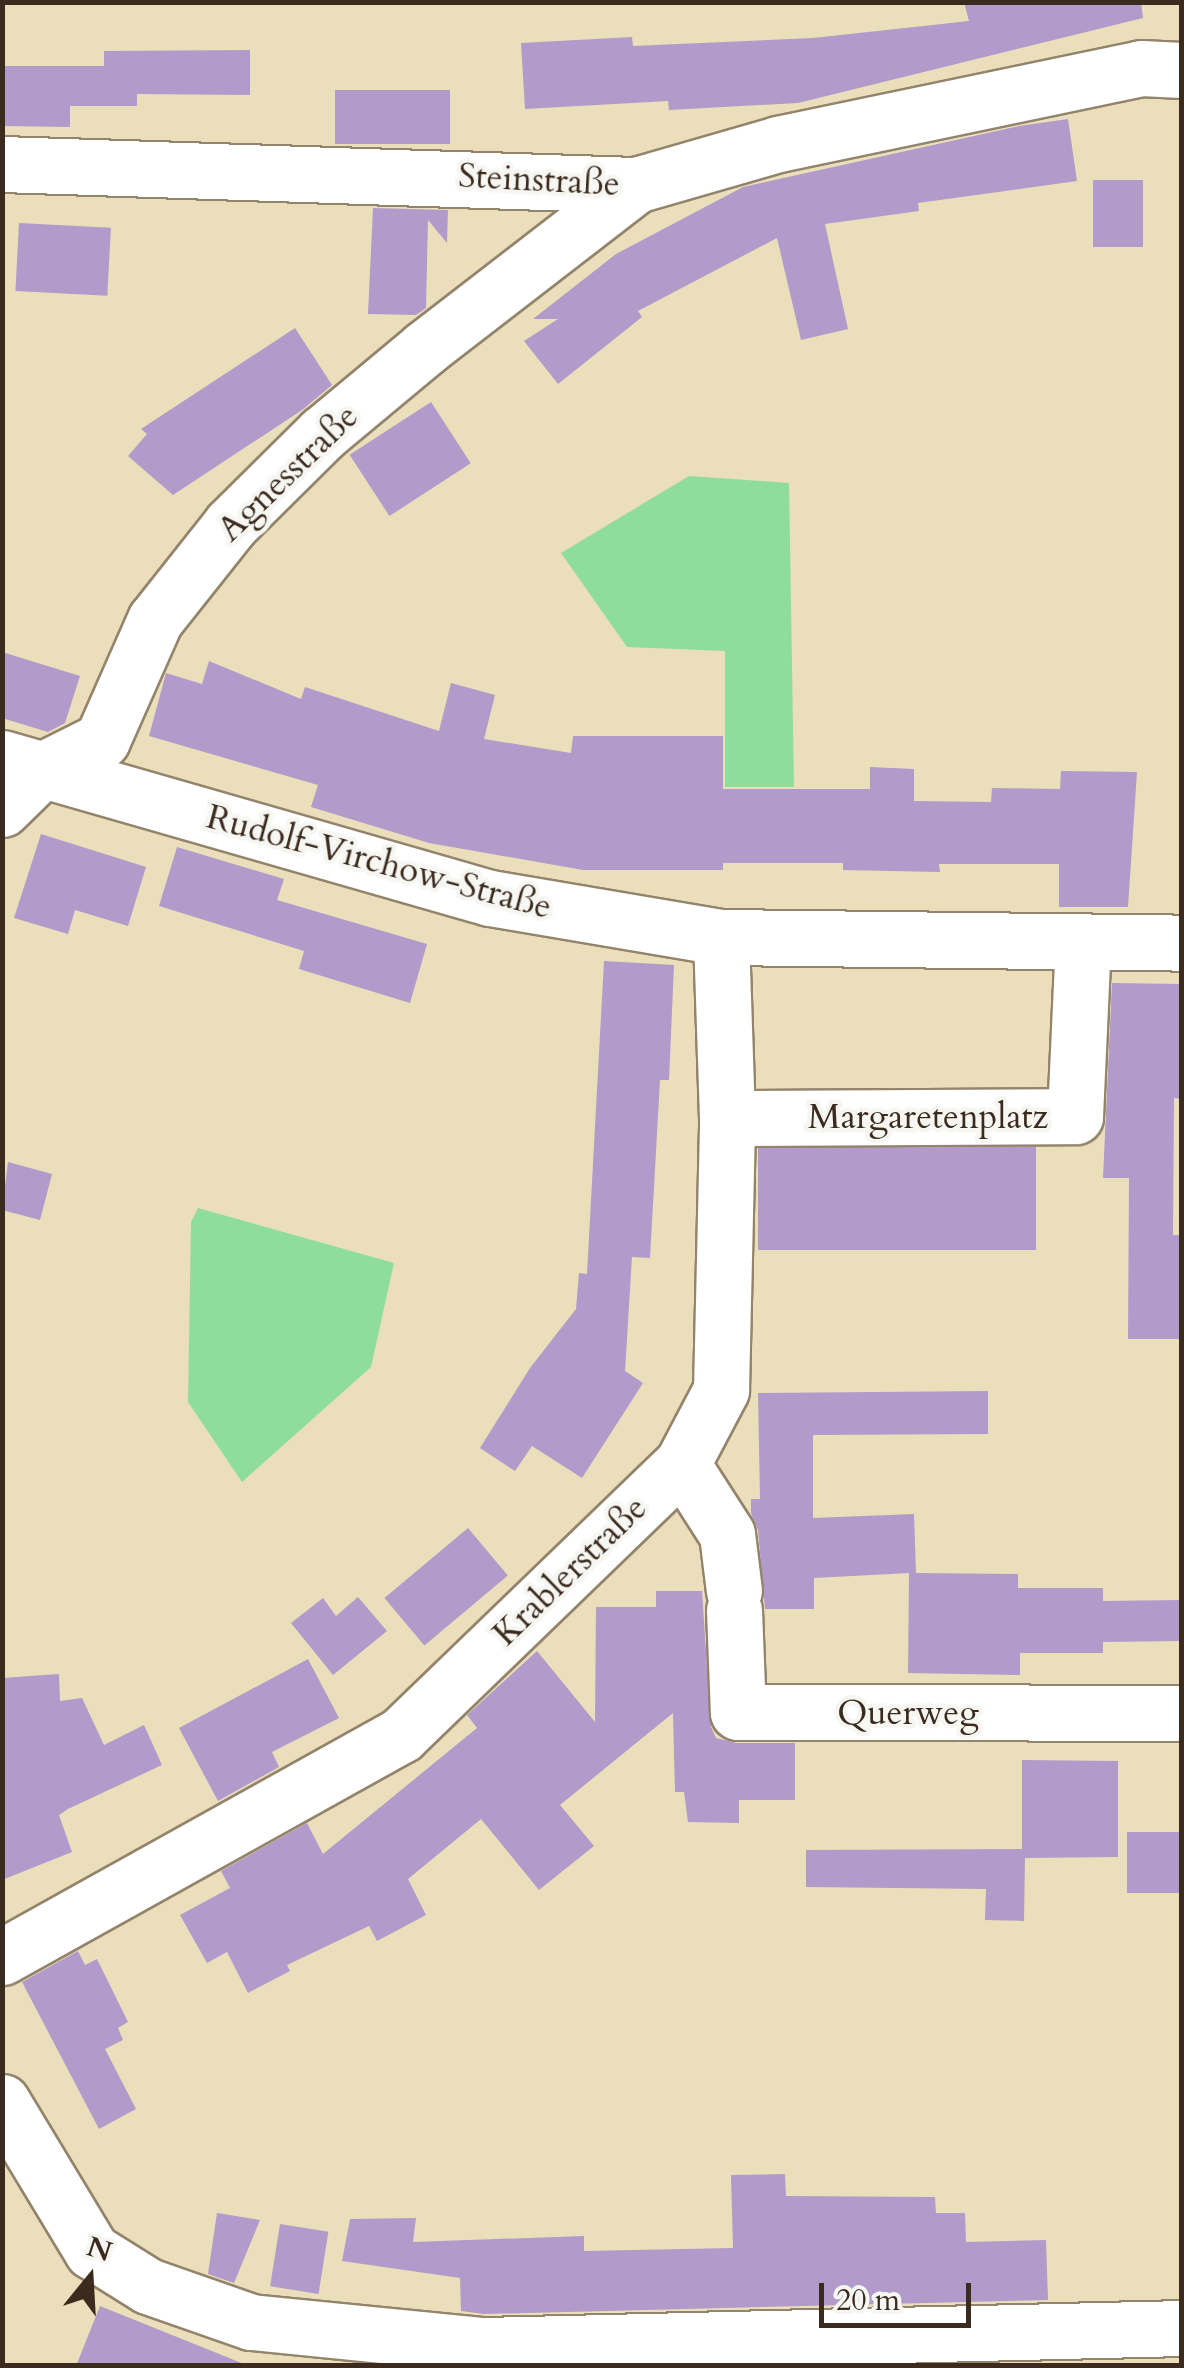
<!DOCTYPE html>
<html>
<head>
<meta charset="utf-8">
<style>
	body { margin:0 }
	#map { position:relative; width:1184px; height:2368px; overflow:hidden; background:#ebdebb; font-family:Cardo,serif }
	div>[style] { position:absolute }
	.green>* { inset:0; background:#8edd9b }
	.building>* { inset:0; background:#b29aca; transform-origin:0 0 }
	.roads { filter:drop-shadow(2px 0 #93846c) drop-shadow(-2px 0 #93846c) drop-shadow(0 2px #93846c) drop-shadow(0 -2px #93846c) }
	.minor>* { height:55px; margin:-27.5px; padding:0 27.5px; transform-origin:27.5px; border-radius:27.5px; background:#fff }
	span { translate:-50% -50%; white-space:nowrap; text-align:center; line-height:1.15; -webkit-text-stroke:9px #f6f6f2; paint-order:stroke }
	.street-label { font-size:35px; color:#3b2a1e }
	.frame { position:absolute; inset:0; border:5px solid #3b2a1e; pointer-events:none }
	.north { position:absolute; left:40px; top:2228px; width:100px; height:100px; -webkit-text-stroke:8px #f6f6f2; paint-order:stroke; rotate:18deg; font-size:28px; font-weight:700; line-height:40px; text-align:center; color:#3b2a1e }
	.north::after { content:''; display:block; margin:auto; width:35px; height:45px; background:#3b2a1e; clip-path:polygon(50% 0,100% 100%,50% 72%,0 100%) }
	.scale { position:absolute; left:819px; top:2283px; width:152px; height:45px; box-sizing:border-box; border:5px solid #3b2a1e; border-top:0; padding-left:12px; font-size:30px; line-height:35px; white-space:nowrap; color:#3b2a1e; -webkit-text-stroke:8px #f6f6f2; paint-order:stroke }
</style>
</head>
<body>
<div id="map">
	<div class="green">
		<div style="clip-path:polygon(689px 476px,789px 483px,794px 787px,725px 787px,725px 651px,627px 647px,561px 553px)"></div>
		<div style="clip-path:polygon(198px 1208px,394px 1263px,371px 1367px,242px 1482px,188px 1402px,191px 1222px)"></div>
	</div>
	<div class="building">
		<div style="clip-path:polygon(964px 2px,1141px 2px,1143px 18px,798px 103px,669px 110px,668px 101px,525px 109px,521px 43px,632px 37px,633px 46px,813px 38px,969px 21px)"></div>
		<div style="clip-path:polygon(250px 50px,250px 95px,137px 94px,137px 106px,70px 106px,70px 127px,2px 126px,2px 66px,104px 66px,104px 51px)"></div>
		<div style="left:335px;top:90px;width:115px;height:54px"></div>
		<div style="clip-path:polygon(1068px 119px,1077px 181px,918px 203px,919px 211px,825px 224px,848px 329px,801px 340px,777px 238px,638px 311px,642px 317px,558px 384px,524px 341px,558px 319px,533px 319px,616px 254px,743px 187px,1019px 126px)"></div>
		<div style="left:1093px;top:180px;width:50px;height:67px"></div>
		<div style="clip-path:polygon(373px 208px,448px 210px,447px 243px,428px 220px,426px 308px,416px 315px,368px 314px)"></div>
		<div style="left:19px;top:223px;width:92px;height:68px;rotate:3deg"></div>
		<div style="clip-path:polygon(295px 328px,332px 385px,302px 410px,173px 495px,128px 456px,147px 434px,141px 429px)"></div>
		<div style="left:431px;top:402px;width:73px;height:97px;rotate:57deg"></div>
		<div style="clip-path:polygon(2px 652px,80px 676px,65px 723px,48px 732px,2px 718px)"></div>
		<div style="clip-path:polygon(209px 661px,301px 699px,305px 687px,439px 731px,451px 683px,495px 695px,484px 739px,571px 753px,573px 736px,723px 736px,723px 789px,870px 789px,870px 767px,914px 769px,914px 801px,991px 802px,992px 788px,1060px 789px,1061px 771px,1137px 772px,1128px 907px,1059px 907px,1059px 864px,939px 864px,940px 872px,843px 870px,843px 863px,723px 863px,723px 870px,583px 870px,429px 843px,311px 807px,318px 785px,149px 736px,166px 673px,202px 684px)"></div>
		<div style="clip-path:polygon(41px 834px,146px 867px,128px 926px,75px 910px,68px 934px,14px 918px)"></div>
		<div style="clip-path:polygon(177px 847px,284px 879px,277px 900px,427px 944px,410px 1003px,299px 969px,304px 951px,159px 906px)"></div>
		<div style="clip-path:polygon(604px 961px,674px 965px,669px 1080px,660px 1080px,650px 1258px,632px 1257px,625px 1371px,643px 1383px,582px 1478px,532px 1446px,515px 1471px,480px 1448px,530px 1368px,576px 1309px,579px 1273px,587px 1274px)"></div>
		<div style="clip-path:polygon(1112px 983px,1182px 984px,1182px 1099px,1174px 1098px,1173px 1235px,1182px 1235px,1182px 1339px,1128px 1339px,1129px 1178px,1103px 1178px)"></div>
		<div style="left:1036px;top:1147px;width:103px;height:278px;rotate:90deg"></div>
		<div style="clip-path:polygon(8px 1162px,52px 1174px,40px 1220px,2px 1210px)"></div>
		<div style="clip-path:polygon(988px 1391px,988px 1434px,813px 1435px,813px 1518px,914px 1514px,916px 1573px,1018px 1574px,1018px 1588px,1103px 1588px,1103px 1601px,1182px 1600px,1182px 1641px,1103px 1642px,1103px 1653px,1020px 1653px,1020px 1675px,908px 1673px,909px 1573px,814px 1578px,814px 1609px,765px 1609px,758px 1530px,751px 1513px,751px 1499px,760px 1499px,758px 1393px)"></div>
		<div style="left:468px;top:1528px;width:62px;height:109px;rotate:50deg"></div>
		<div style="clip-path:polygon(656px 1591px,702px 1591px,711px 1727px,716px 1738px,737px 1743px,795px 1743px,795px 1800px,739px 1800px,739px 1823px,688px 1822px,684px 1792px,675px 1792px,673px 1713px,560px 1805px,594px 1846px,539px 1890px,481px 1819px,408px 1879px,426px 1915px,377px 1941px,369px 1926px,287px 1965px,290px 1971px,248px 1993px,227px 1952px,207px 1963px,180px 1915px,230px 1888px,221px 1871px,307px 1823px,323px 1854px,477px 1728px,467px 1715px,537px 1651px,595px 1722px,596px 1607px,656px 1607px)"></div>
		<div style="clip-path:polygon(358px 1597px,387px 1631px,333px 1675px,291px 1623px,323px 1598px,336px 1616px)"></div>
		<div style="clip-path:polygon(308px 1659px,339px 1718px,272px 1752px,279px 1767px,218px 1801px,179px 1728px)"></div>
		<div style="clip-path:polygon(59px 1674px,60px 1701px,82px 1698px,104px 1745px,144px 1725px,162px 1765px,68px 1809px,59px 1815px,72px 1852px,2px 1880px,2px 1678px)"></div>
		<div style="clip-path:polygon(1022px 1760px,1118px 1761px,1118px 1857px,1025px 1858px,1024px 1921px,985px 1920px,986px 1889px,806px 1887px,806px 1850px,1022px 1849px)"></div>
		<div style="left:1127px;top:1832px;width:55px;height:61px"></div>
		<div style="clip-path:polygon(78px 1951px,85px 1965px,97px 1959px,128px 2022px,118px 2028px,123px 2040px,105px 2049px,136px 2109px,99px 2129px,22px 1982px)"></div>
		<div style="clip-path:polygon(785px 2174px,786px 2196px,935px 2197px,936px 2213px,965px 2213px,966px 2242px,1046px 2240px,1048px 2300px,484px 2314px,461px 2311px,460px 2278px,342px 2261px,350px 2219px,416px 2218px,413px 2242px,584px 2236px,584px 2251px,733px 2248px,731px 2175px)"></div>
		<div style="clip-path:polygon(217px 2213px,260px 2220px,234px 2283px,208px 2274px)"></div>
		<div style="left:280px;top:2224px;width:49px;height:63px;rotate:9deg"></div>
		<div style="clip-path:polygon(100px 2306px,244px 2364px,244px 2366px,76px 2366px)"></div>
	</div>
	<div class="roads">
		<div class="minor">
			<div style="left:2px;top:164px;width:634px;rotate:1.9deg"></div>
			<div style="left:636px;top:185px;width:148px;rotate:-16.1deg"></div>
			<div style="left:778px;top:144px;width:371px;rotate:-11.8deg"></div>
			<div style="left:1141px;top:68px;width:41px;rotate:2.8deg"></div>
			<div style="left:2px;top:758px;width:508px;rotate:16.01deg"></div>
			<div style="left:490px;top:898px;width:234px;rotate:9.6deg"></div>
			<div style="left:721px;top:937px;width:461px;rotate:0.7deg"></div>
			<div style="left:2px;top:809px;width:56px;rotate:-44.3deg"></div>
			<div style="left:42px;top:770px;width:67px;rotate:-26.6deg"></div>
			<div style="left:102px;top:740px;width:131px;rotate:-66.2deg"></div>
			<div style="left:155px;top:620px;width:122px;rotate:-51.6deg"></div>
			<div style="left:231px;top:524px;width:129px;rotate:-44.7deg"></div>
			<div style="left:323px;top:433px;width:133px;rotate:-39.8deg"></div>
			<div style="left:425px;top:348px;width:267px;rotate:-37.7deg"></div>
			<div style="left:727px;top:1118px;width:348px;rotate:-0.3deg"></div>
			<div style="left:1075px;top:1116px;width:175px;rotate:-87.4deg"></div>
			<div style="left:682px;top:1464px;width:83px;rotate:57.3deg"></div>
			<div style="left:727px;top:1534px;width:57px;rotate:83deg"></div>
			<div style="left:734px;top:1610px;width:102px;rotate:87.8deg"></div>
			<div style="left:738px;top:1712px;width:444px;rotate:0.1deg"></div>
			<div style="left:2px;top:1957px;width:457px;rotate:-29.1deg"></div>
			<div style="left:401px;top:1735px;width:390px;rotate:-44deg"></div>
			<div style="left:682px;top:1464px;width:84px;rotate:-62.2deg"></div>
			<div style="left:721px;top:1390px;width:272px;rotate:-88.7deg"></div>
			<div style="left:727px;top:1118px;width:181px;rotate:-91.9deg"></div>
			<div style="left:2px;top:2102px;width:174px;rotate:58.9deg"></div>
			<div style="left:92px;top:2251px;width:66px;rotate:32deg"></div>
			<div style="left:148px;top:2286px;width:109px;rotate:19.3deg"></div>
			<div style="left:251px;top:2322px;width:233px;rotate:5.7deg"></div>
			<div style="left:483px;top:2345px;width:699px;rotate:-1.39deg"></div>
		</div>
	</div>
	<div class="street-label">
		<span style="left:539px;top:180px;rotate:3deg">Steinstraße</span>
		<span style="left:288px;top:473px;rotate:-44deg">Agnesstraße</span>
		<span style="left:379px;top:862px;rotate:15deg">Rudolf-Virchow-Straße</span>
		<span style="left:928px;top:1117px">Margaretenplatz</span>
		<span style="left:570px;top:1571px;rotate:-44deg">Krablerstraße</span>
		<span style="left:908px;top:1713px">Querweg</span>
	</div>
	<div class="frame"></div>
	<div class="north">N</div>
	<div class="scale">20 m</div>
</div>
</body>
</html>
